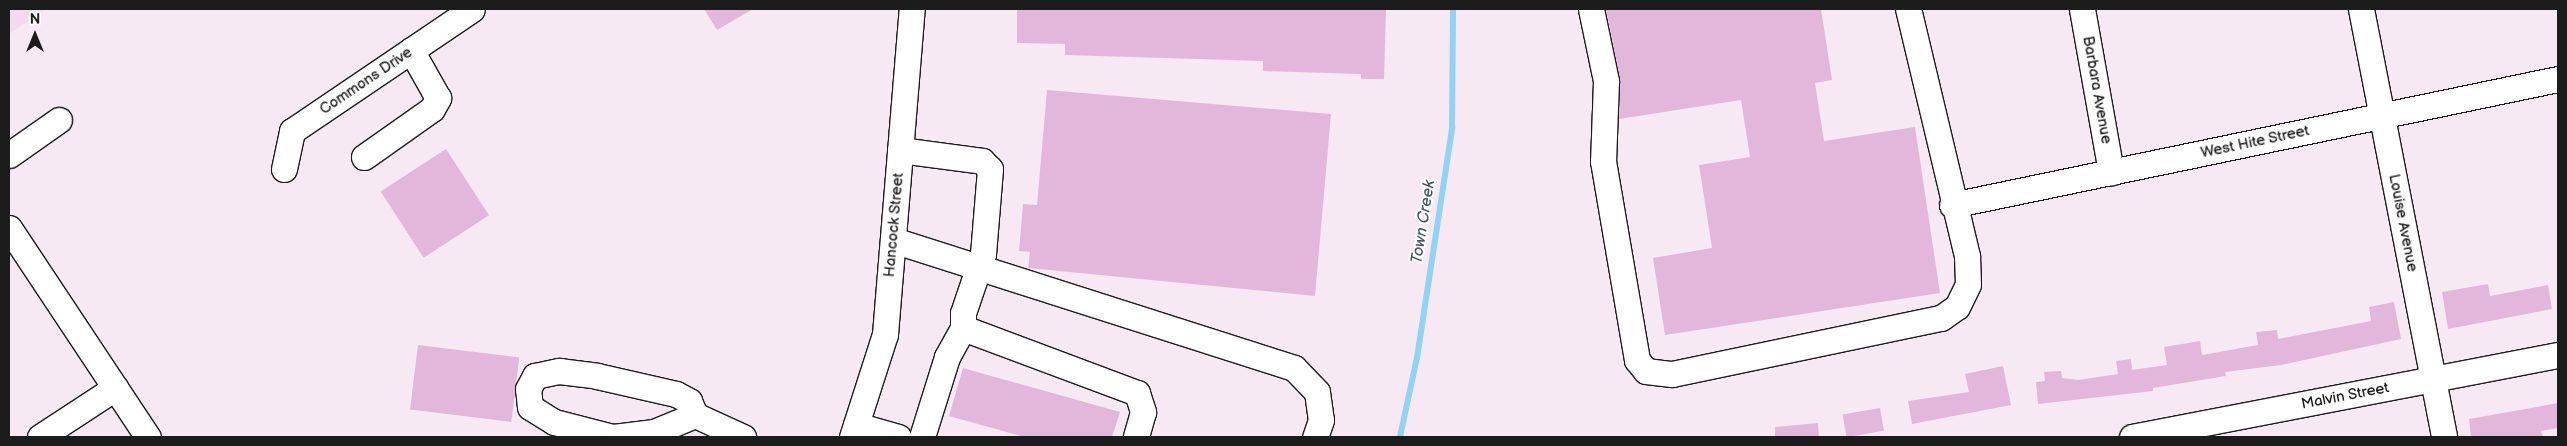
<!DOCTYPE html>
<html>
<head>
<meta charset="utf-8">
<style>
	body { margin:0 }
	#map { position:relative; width:2567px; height:446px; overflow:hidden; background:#f7e9f4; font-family:"Balsamiq Sans",sans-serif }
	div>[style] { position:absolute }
	.built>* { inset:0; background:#f1daed }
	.stream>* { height:5.5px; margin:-2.75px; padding:0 2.75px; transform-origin:2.75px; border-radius:2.75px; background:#90d3f2 }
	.building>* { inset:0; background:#e3b7dc; transform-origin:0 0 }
	.roads { filter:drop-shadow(1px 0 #1c1c1c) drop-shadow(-1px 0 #1c1c1c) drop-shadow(0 1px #1c1c1c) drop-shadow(0 -1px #1c1c1c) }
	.minor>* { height:25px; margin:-12.5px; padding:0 12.5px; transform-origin:12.5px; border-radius:12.5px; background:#fff }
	span { translate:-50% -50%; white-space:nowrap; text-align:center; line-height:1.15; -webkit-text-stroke:4px #fff; paint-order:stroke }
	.street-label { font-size:15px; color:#1c1c1c }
	.water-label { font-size:16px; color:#455c67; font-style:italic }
	.frame { position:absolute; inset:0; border:10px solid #1c1c1c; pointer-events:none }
	.north { position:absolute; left:10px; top:10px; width:50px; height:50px; -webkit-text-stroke:4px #fff; paint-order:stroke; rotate:0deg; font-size:14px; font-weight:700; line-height:20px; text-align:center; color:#1c1c1c }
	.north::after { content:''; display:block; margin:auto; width:18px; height:22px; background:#1c1c1c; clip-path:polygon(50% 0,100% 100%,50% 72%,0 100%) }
</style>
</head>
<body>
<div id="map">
	<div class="built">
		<div style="clip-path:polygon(9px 9px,47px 9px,9px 34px)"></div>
	</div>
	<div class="stream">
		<div style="left:1400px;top:437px;width:81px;rotate:-77.9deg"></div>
		<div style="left:1417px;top:358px;width:233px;rotate:-81.3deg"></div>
		<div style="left:1452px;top:128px;width:119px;rotate:-89.5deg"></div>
	</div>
	<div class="building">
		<div style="clip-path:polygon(704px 9px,753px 9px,717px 30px)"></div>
		<div style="clip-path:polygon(1017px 9px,1386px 9px,1384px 79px,1361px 79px,1361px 74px,1263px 71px,1263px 61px,1065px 55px,1065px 44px,1017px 43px)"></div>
		<div style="clip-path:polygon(1606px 9px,1821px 9px,1832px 80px,1815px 83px,1824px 141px,1915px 127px,1940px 293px,1665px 335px,1653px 258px,1712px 248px,1699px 165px,1750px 157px,1741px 100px,1619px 119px,1620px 78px)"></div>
		<div style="clip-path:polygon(1047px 90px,1331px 114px,1315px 296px,1028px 268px,1030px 252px,1019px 251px,1023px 204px,1037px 205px)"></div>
		<div style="left:446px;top:149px;width:79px;height:78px;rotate:57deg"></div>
		<div style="clip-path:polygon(2488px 284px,2490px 296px,2548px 285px,2552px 309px,2448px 329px,2442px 292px)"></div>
		<div style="clip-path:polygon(2394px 302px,2401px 339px,2281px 365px,2225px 372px,2226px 376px,2153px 388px,2153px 391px,2038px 404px,2036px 382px,2045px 381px,2044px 372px,2061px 371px,2062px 378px,2078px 380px,2118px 374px,2116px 361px,2131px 359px,2132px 370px,2167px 365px,2164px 347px,2200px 341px,2202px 355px,2258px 345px,2256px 332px,2277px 330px,2278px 339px,2371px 321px,2369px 307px)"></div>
		<div style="left:418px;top:345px;width:102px;height:65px;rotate:7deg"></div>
		<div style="clip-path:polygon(2003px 366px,2011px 405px,1912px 424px,1908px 401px,1969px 392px,1965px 374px)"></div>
		<div style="clip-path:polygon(963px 368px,1120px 412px,1112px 437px,1024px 437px,949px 416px)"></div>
		<div style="clip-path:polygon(2558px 403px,2558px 428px,2541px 431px,2543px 437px,2471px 437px,2469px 419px)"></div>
		<div style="left:1880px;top:408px;width:23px;height:38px;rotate:80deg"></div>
		<div style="clip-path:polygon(1818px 423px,1819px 437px,1775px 437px,1775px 427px)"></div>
	</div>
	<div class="roads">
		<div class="minor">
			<div style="left:1591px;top:9px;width:74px;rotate:78.2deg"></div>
			<div style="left:1606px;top:81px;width:80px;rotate:92.1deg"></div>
			<div style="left:1603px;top:161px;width:202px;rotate:80.3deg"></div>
			<div style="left:1637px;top:360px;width:14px;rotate:51deg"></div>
			<div style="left:1646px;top:371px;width:26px;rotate:7deg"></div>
			<div style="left:1672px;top:374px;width:275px;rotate:-11.8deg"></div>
			<div style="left:1941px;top:318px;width:19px;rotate:-35deg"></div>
			<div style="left:1957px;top:307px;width:25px;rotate:-64deg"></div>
			<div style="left:1968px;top:284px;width:28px;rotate:-92deg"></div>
			<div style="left:1967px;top:256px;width:254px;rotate:-103.4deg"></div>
			<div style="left:2082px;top:9px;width:166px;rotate:79.9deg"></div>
			<div style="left:2361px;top:9px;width:436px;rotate:79deg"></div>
			<div style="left:900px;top:150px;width:83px;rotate:7.6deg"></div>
			<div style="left:982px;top:161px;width:11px;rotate:45deg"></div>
			<div style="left:990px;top:169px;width:85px;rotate:94.7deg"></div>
			<div style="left:983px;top:254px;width:62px;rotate:108.7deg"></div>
			<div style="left:963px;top:313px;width:15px;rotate:90deg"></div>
			<div style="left:963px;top:328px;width:33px;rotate:119deg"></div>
			<div style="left:947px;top:357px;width:84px;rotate:107.4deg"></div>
			<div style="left:9px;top:155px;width:61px;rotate:-35deg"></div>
			<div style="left:364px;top:157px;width:83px;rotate:-35.2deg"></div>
			<div style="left:432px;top:109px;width:13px;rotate:-61deg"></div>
			<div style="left:438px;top:98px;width:55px;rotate:-119.4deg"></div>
			<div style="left:284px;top:169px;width:39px;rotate:-78deg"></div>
			<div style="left:292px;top:131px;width:217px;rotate:-34.1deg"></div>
			<div style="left:1952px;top:205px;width:619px;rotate:-11.75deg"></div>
			<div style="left:9px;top:228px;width:251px;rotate:56.4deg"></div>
			<div style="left:893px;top:240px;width:421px;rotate:17.7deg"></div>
			<div style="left:1294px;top:368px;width:33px;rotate:46deg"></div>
			<div style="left:1317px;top:392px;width:28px;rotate:82deg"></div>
			<div style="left:1321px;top:420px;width:18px;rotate:109deg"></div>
			<div style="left:963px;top:328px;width:186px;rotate:20.5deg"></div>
			<div style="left:1137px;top:393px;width:20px;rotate:72deg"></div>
			<div style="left:1143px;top:412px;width:26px;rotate:106deg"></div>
			<div style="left:695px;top:415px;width:44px;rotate:157.5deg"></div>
			<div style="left:654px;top:432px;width:41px;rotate:173deg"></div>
			<div style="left:613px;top:437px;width:61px;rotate:-165.7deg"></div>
			<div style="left:554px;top:422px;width:28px;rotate:-148deg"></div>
			<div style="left:530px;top:407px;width:18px;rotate:-96deg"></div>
			<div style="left:528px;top:389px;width:15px;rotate:-62deg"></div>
			<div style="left:535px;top:376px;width:25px;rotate:-12deg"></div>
			<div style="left:559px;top:371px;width:38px;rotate:7deg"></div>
			<div style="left:597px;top:376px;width:81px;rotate:12.8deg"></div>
			<div style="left:676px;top:394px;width:15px;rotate:28deg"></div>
			<div style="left:689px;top:401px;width:15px;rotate:67deg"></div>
			<div style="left:695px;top:415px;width:53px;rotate:24.6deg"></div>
			<div style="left:856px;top:425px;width:44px;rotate:15.9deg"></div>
			<div style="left:40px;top:437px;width:90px;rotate:-33.2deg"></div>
			<div style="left:852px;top:437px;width:108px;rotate:-72.2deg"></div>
			<div style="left:885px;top:334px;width:326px;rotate:-85.3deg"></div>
			<div style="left:2132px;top:437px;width:434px;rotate:-10.9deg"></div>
		</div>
	</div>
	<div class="street-label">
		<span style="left:366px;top:81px;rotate:-34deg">Commons Drive</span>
		<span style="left:2097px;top:90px;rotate:80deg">Barbara Avenue</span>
		<span style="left:2255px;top:142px;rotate:-12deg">West Hite Street</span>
		<span style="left:2403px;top:223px;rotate:79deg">Louise Avenue</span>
		<span style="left:894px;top:225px;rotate:-85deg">Hancock Street</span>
		<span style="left:2345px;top:396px;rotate:-11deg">Malvin Street</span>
	</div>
	<div class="water-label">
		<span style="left:1424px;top:222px;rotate:-81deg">Town Creek</span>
	</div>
	<div class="frame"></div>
	<div class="north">N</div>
</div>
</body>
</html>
